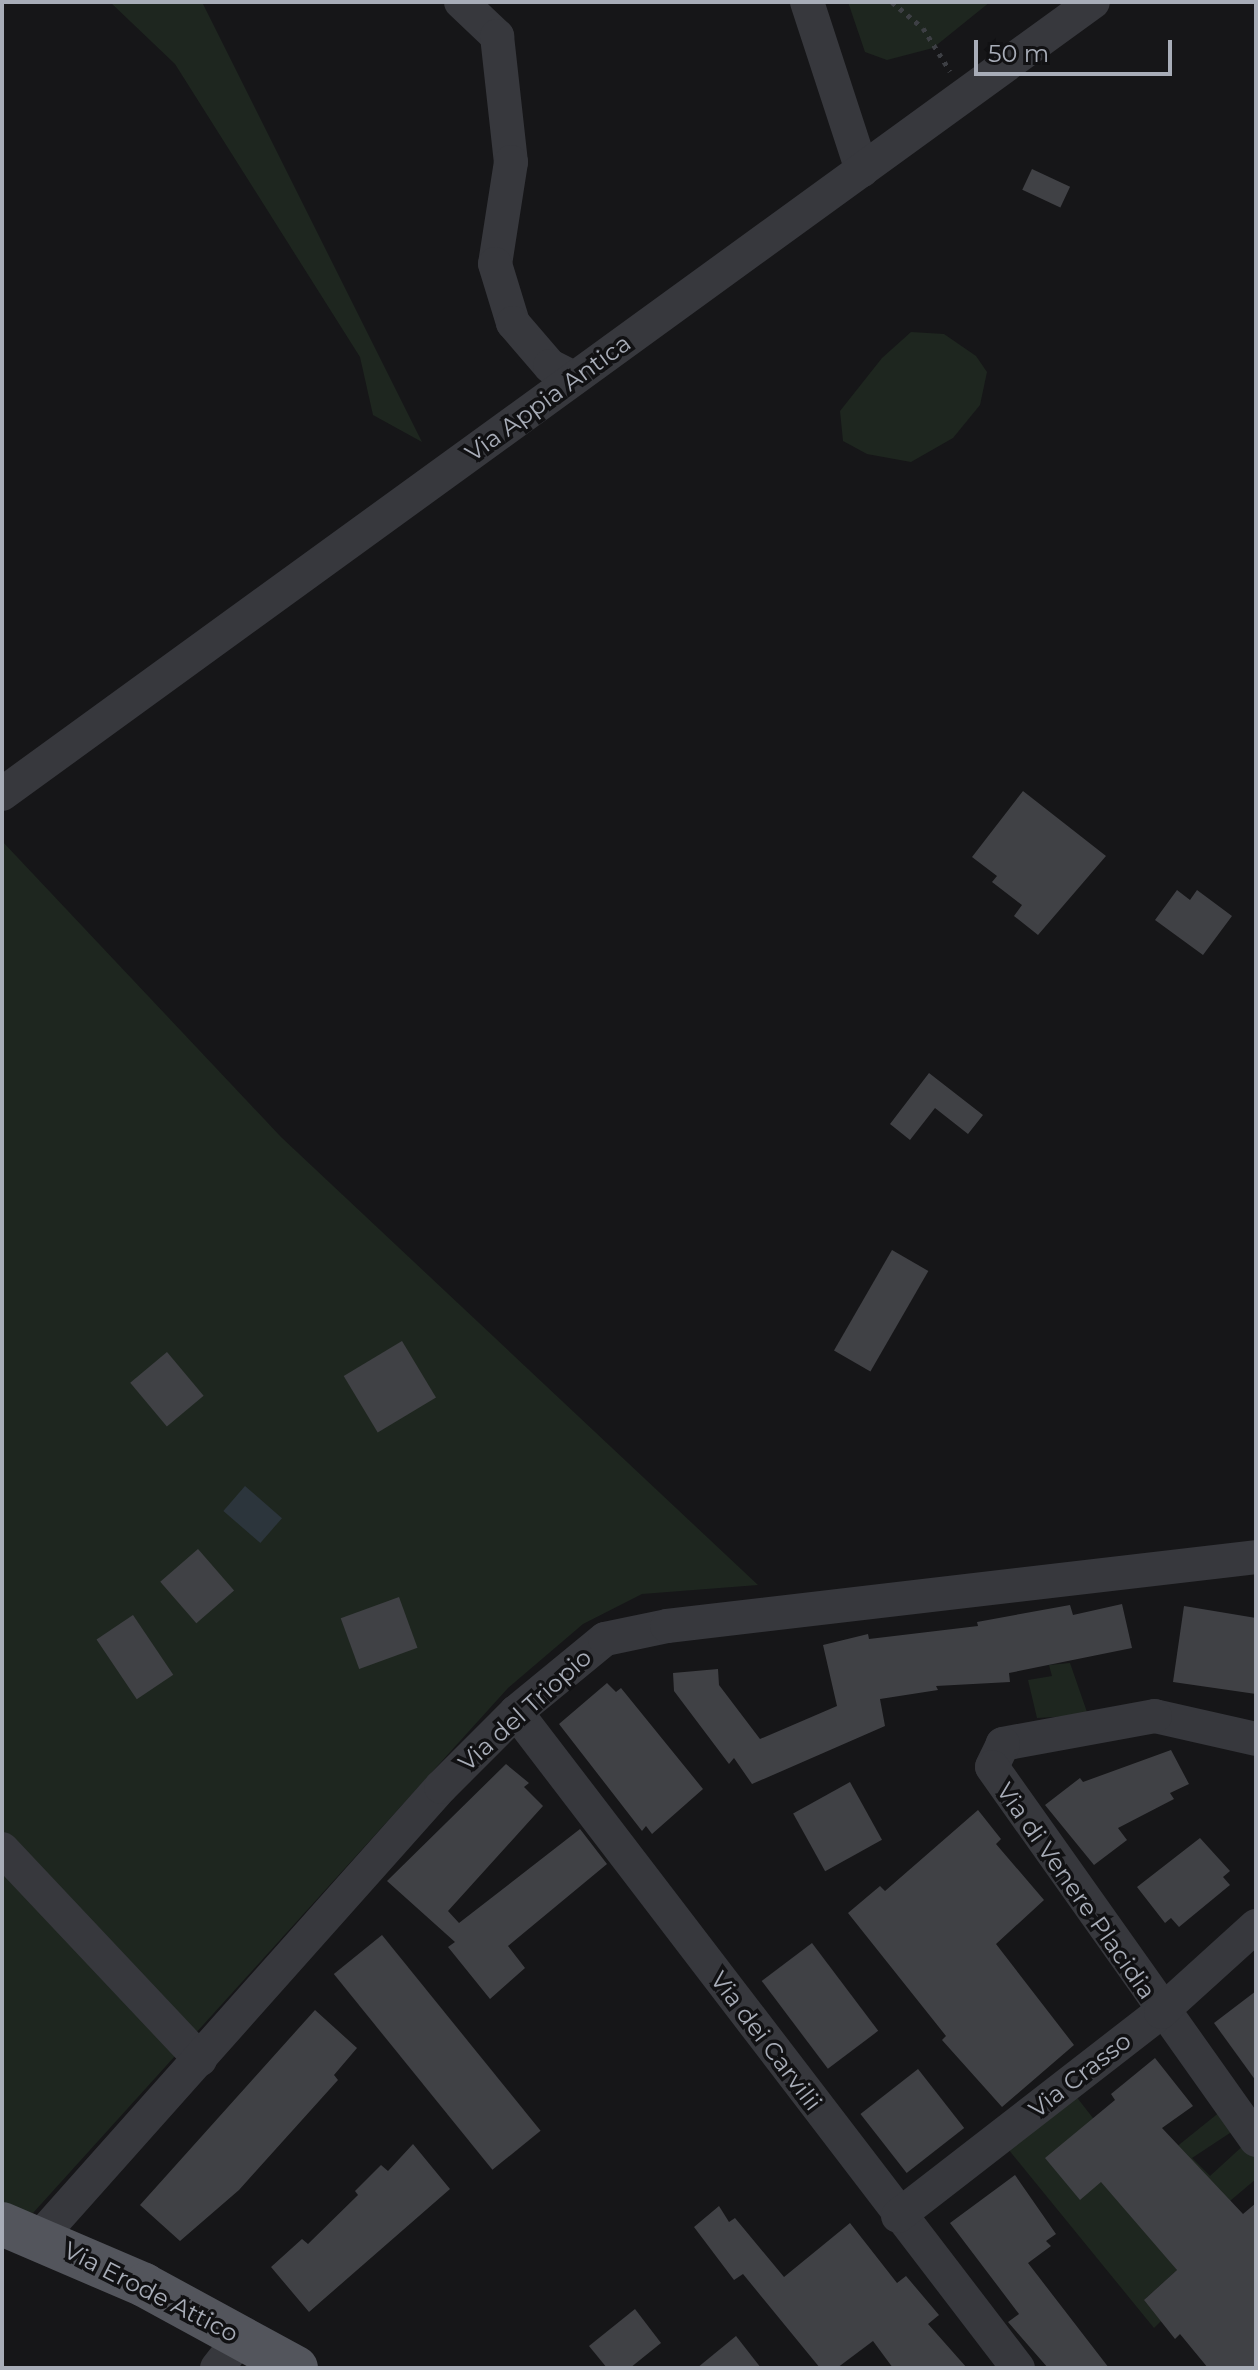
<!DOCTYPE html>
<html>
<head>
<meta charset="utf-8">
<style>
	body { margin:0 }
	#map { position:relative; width:1258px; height:2370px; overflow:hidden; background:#161618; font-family:Montserrat,sans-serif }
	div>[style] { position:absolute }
	.green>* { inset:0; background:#1e261f }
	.water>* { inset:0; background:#2c353c; transform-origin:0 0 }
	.building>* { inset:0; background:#404145; transform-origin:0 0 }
	.path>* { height:5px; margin-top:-2.5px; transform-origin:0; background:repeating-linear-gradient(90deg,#3d3f44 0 4px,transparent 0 10px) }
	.minor>* { height:34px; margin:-17px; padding:0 17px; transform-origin:17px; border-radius:17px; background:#37383d }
	.major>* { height:44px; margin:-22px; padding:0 22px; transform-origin:22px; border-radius:22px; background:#53555c }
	span { translate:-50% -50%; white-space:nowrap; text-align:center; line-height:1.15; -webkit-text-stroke:7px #111113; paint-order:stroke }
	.street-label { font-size:24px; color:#a8adb8 }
	.frame { position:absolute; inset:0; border:4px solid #a8adb8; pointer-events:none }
	.scale { position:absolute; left:974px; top:40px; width:198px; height:36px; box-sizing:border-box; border:4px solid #a8adb8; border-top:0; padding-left:10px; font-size:24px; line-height:28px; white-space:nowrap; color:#a8adb8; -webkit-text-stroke:6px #111113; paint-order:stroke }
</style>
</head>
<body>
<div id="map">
	<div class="green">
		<div style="clip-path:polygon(110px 2px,202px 2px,422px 442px,373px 415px,360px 357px,175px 64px)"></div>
		<div style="clip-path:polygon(848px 2px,990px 2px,933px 48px,887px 60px,865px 52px)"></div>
		<div style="clip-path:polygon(911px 332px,944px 334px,976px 356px,987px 372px,980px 405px,953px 438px,911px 462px,867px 454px,843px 441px,840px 411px,882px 358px)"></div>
		<div style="clip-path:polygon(2px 841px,281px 1137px,758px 1585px,642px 1594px,583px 1624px,508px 1688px,33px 2213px,2px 2206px)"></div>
		<div style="clip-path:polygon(1070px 1663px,1088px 1715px,1037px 1718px,1028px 1680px,1052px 1676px,1049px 1665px)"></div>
		<div style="clip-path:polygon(1075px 2095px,1139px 2177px,1221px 2111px,1236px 2129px,1192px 2158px,1210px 2176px,1246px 2143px,1256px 2154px,1256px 2179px,1167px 2254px,1177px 2270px,1144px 2300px,1161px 2321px,1154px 2328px,1008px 2149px)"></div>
	</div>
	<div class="water">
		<div style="left:245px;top:1486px;width:49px;height:33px;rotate:41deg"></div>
	</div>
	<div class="building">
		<div style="left:1032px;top:169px;width:42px;height:23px;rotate:25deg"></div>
		<div style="clip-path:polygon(1023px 791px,1106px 856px,1038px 935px,1014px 916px,1022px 905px,992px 882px,997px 876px,972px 857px)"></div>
		<div style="clip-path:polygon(1177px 890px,1190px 900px,1197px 890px,1232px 916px,1203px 955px,1155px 920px)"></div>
		<div style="clip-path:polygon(929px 1073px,983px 1115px,968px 1134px,935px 1108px,910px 1140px,890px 1124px)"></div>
		<div style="left:892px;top:1250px;width:42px;height:116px;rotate:30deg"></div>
		<div style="left:402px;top:1341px;width:66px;height:68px;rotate:59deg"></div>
		<div style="left:167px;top:1352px;width:57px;height:48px;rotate:50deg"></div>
		<div style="left:198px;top:1549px;width:55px;height:50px;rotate:49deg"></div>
		<div style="left:399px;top:1597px;width:54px;height:62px;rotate:70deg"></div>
		<div style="clip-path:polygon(1122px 1604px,1132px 1648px,1009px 1673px,1010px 1682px,936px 1686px,938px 1690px,880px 1699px,885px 1726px,752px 1784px,734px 1758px,729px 1764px,674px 1691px,673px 1673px,718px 1669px,719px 1685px,760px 1739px,837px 1706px,823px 1645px,868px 1634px,869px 1639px,978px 1626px,977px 1622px,1070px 1605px,1073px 1615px)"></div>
		<div style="clip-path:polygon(1184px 1606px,1256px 1618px,1256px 1694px,1173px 1682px)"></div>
		<div style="left:133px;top:1615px;width:72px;height:44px;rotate:56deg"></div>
		<div style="clip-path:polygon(607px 1683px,616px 1692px,621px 1688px,703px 1789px,652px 1834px,646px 1826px,642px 1831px,559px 1724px)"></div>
		<div style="clip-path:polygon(1171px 1750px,1189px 1784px,1170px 1793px,1174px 1799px,1118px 1828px,1127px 1840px,1094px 1865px,1045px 1805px,1080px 1778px,1083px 1782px)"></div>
		<div style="clip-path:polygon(506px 1764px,529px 1783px,524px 1787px,543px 1806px,448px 1911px,459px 1923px,580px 1829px,607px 1864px,508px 1946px,525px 1968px,490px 1999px,448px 1947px,455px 1942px,387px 1881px)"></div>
		<div style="left:850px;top:1782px;width:66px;height:65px;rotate:61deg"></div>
		<div style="clip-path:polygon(978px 1810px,1001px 1839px,996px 1844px,1044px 1900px,996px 1944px,1074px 2045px,1002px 2107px,942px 2040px,946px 2036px,848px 1913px,880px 1886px,885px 1891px)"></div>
		<div style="clip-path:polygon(1200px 1838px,1230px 1871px,1223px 1877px,1230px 1885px,1179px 1927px,1171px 1918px,1165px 1923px,1137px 1887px)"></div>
		<div style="left:382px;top:1935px;width:252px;height:62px;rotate:51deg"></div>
		<div style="left:812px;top:1943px;width:110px;height:63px;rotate:53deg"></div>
		<div style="clip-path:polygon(1256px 1991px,1256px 2081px,1214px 2023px)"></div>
		<div style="clip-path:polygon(315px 2010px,357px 2048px,334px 2075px,338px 2080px,239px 2190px,180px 2241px,140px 2205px)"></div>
		<div style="clip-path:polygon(1155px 2058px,1193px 2106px,1162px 2128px,1243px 2214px,1256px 2203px,1256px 2368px,1208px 2368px,1180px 2334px,1175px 2339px,1144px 2300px,1177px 2270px,1101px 2182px,1080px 2200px,1045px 2158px,1115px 2100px,1111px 2094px)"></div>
		<div style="left:918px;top:2069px;width:75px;height:73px;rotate:52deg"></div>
		<div style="clip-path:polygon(413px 2144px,450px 2189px,309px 2312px,271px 2267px,302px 2239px,308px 2244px,358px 2195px,355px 2191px,381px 2165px,388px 2171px)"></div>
		<div style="clip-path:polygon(1015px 2175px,1056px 2234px,1046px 2241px,1051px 2246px,1028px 2263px,1109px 2368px,1048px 2368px,1008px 2322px,1019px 2314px,950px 2223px)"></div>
		<div style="clip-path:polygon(719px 2206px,729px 2222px,735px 2218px,784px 2277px,850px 2223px,897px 2283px,906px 2276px,939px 2315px,928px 2324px,967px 2368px,893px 2368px,873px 2341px,837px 2368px,820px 2368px,743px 2274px,734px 2280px,694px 2227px)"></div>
		<div style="clip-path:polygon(635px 2309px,661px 2343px,630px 2368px,607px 2368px,589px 2346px)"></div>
		<div style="clip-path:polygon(736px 2336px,761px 2368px,697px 2368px)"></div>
	</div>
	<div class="path">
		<div style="left:892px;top:2px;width:40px;rotate:40deg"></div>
		<div style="left:923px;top:28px;width:51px;rotate:57.9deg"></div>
	</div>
	<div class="minor">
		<div style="left:461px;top:2px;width:50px;rotate:43.4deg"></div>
		<div style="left:497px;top:36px;width:127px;rotate:83.7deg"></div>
		<div style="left:511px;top:162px;width:103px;rotate:98.9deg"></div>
		<div style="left:495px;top:264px;width:62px;rotate:73deg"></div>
		<div style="left:513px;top:323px;width:57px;rotate:49.3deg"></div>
		<div style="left:550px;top:366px;width:27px;rotate:27deg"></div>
		<div style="left:807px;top:2px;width:177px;rotate:71.9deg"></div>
		<div style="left:2px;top:794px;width:1348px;rotate:-35.98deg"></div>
		<div style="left:516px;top:1712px;width:826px;rotate:52.58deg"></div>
		<div style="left:1256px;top:1739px;width:104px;rotate:-167.2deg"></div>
		<div style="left:1155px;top:1716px;width:155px;rotate:169.6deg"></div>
		<div style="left:1003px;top:1744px;width:25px;rotate:116deg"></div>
		<div style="left:992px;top:1767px;width:457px;rotate:54.7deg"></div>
		<div style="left:2px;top:1849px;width:289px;rotate:46.7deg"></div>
		<div style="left:898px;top:2216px;width:333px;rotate:-37.8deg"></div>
		<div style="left:1161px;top:2012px;width:128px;rotate:-42.2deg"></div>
		<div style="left:40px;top:2237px;width:603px;rotate:-48.3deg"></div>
		<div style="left:441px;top:1787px;width:106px;rotate:-45deg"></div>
		<div style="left:516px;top:1712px;width:115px;rotate:-39.4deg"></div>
		<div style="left:605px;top:1639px;width:63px;rotate:-11.8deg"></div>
		<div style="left:667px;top:1626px;width:593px;rotate:-6.68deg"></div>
		<div style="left:217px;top:2368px;width:39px;rotate:-52deg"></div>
	</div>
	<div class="major">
		<div style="left:2px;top:2224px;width:155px;rotate:23.2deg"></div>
		<div style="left:144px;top:2285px;width:173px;rotate:28.6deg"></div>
	</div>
	<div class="street-label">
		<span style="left:548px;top:398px;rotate:-36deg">Via Appia Antica</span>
		<span style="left:525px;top:1710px;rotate:-42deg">Via del Triopio</span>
		<span style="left:1076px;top:1891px;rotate:55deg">Via di Venere Placidia</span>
		<span style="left:766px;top:2041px;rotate:53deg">Via dei Carvilii</span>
		<span style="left:1080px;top:2075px;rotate:-38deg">Via Crasso</span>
		<span style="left:151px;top:2292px;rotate:27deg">Via Erode Attico</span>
	</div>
	<div class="frame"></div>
	<div class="scale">50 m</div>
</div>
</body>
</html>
